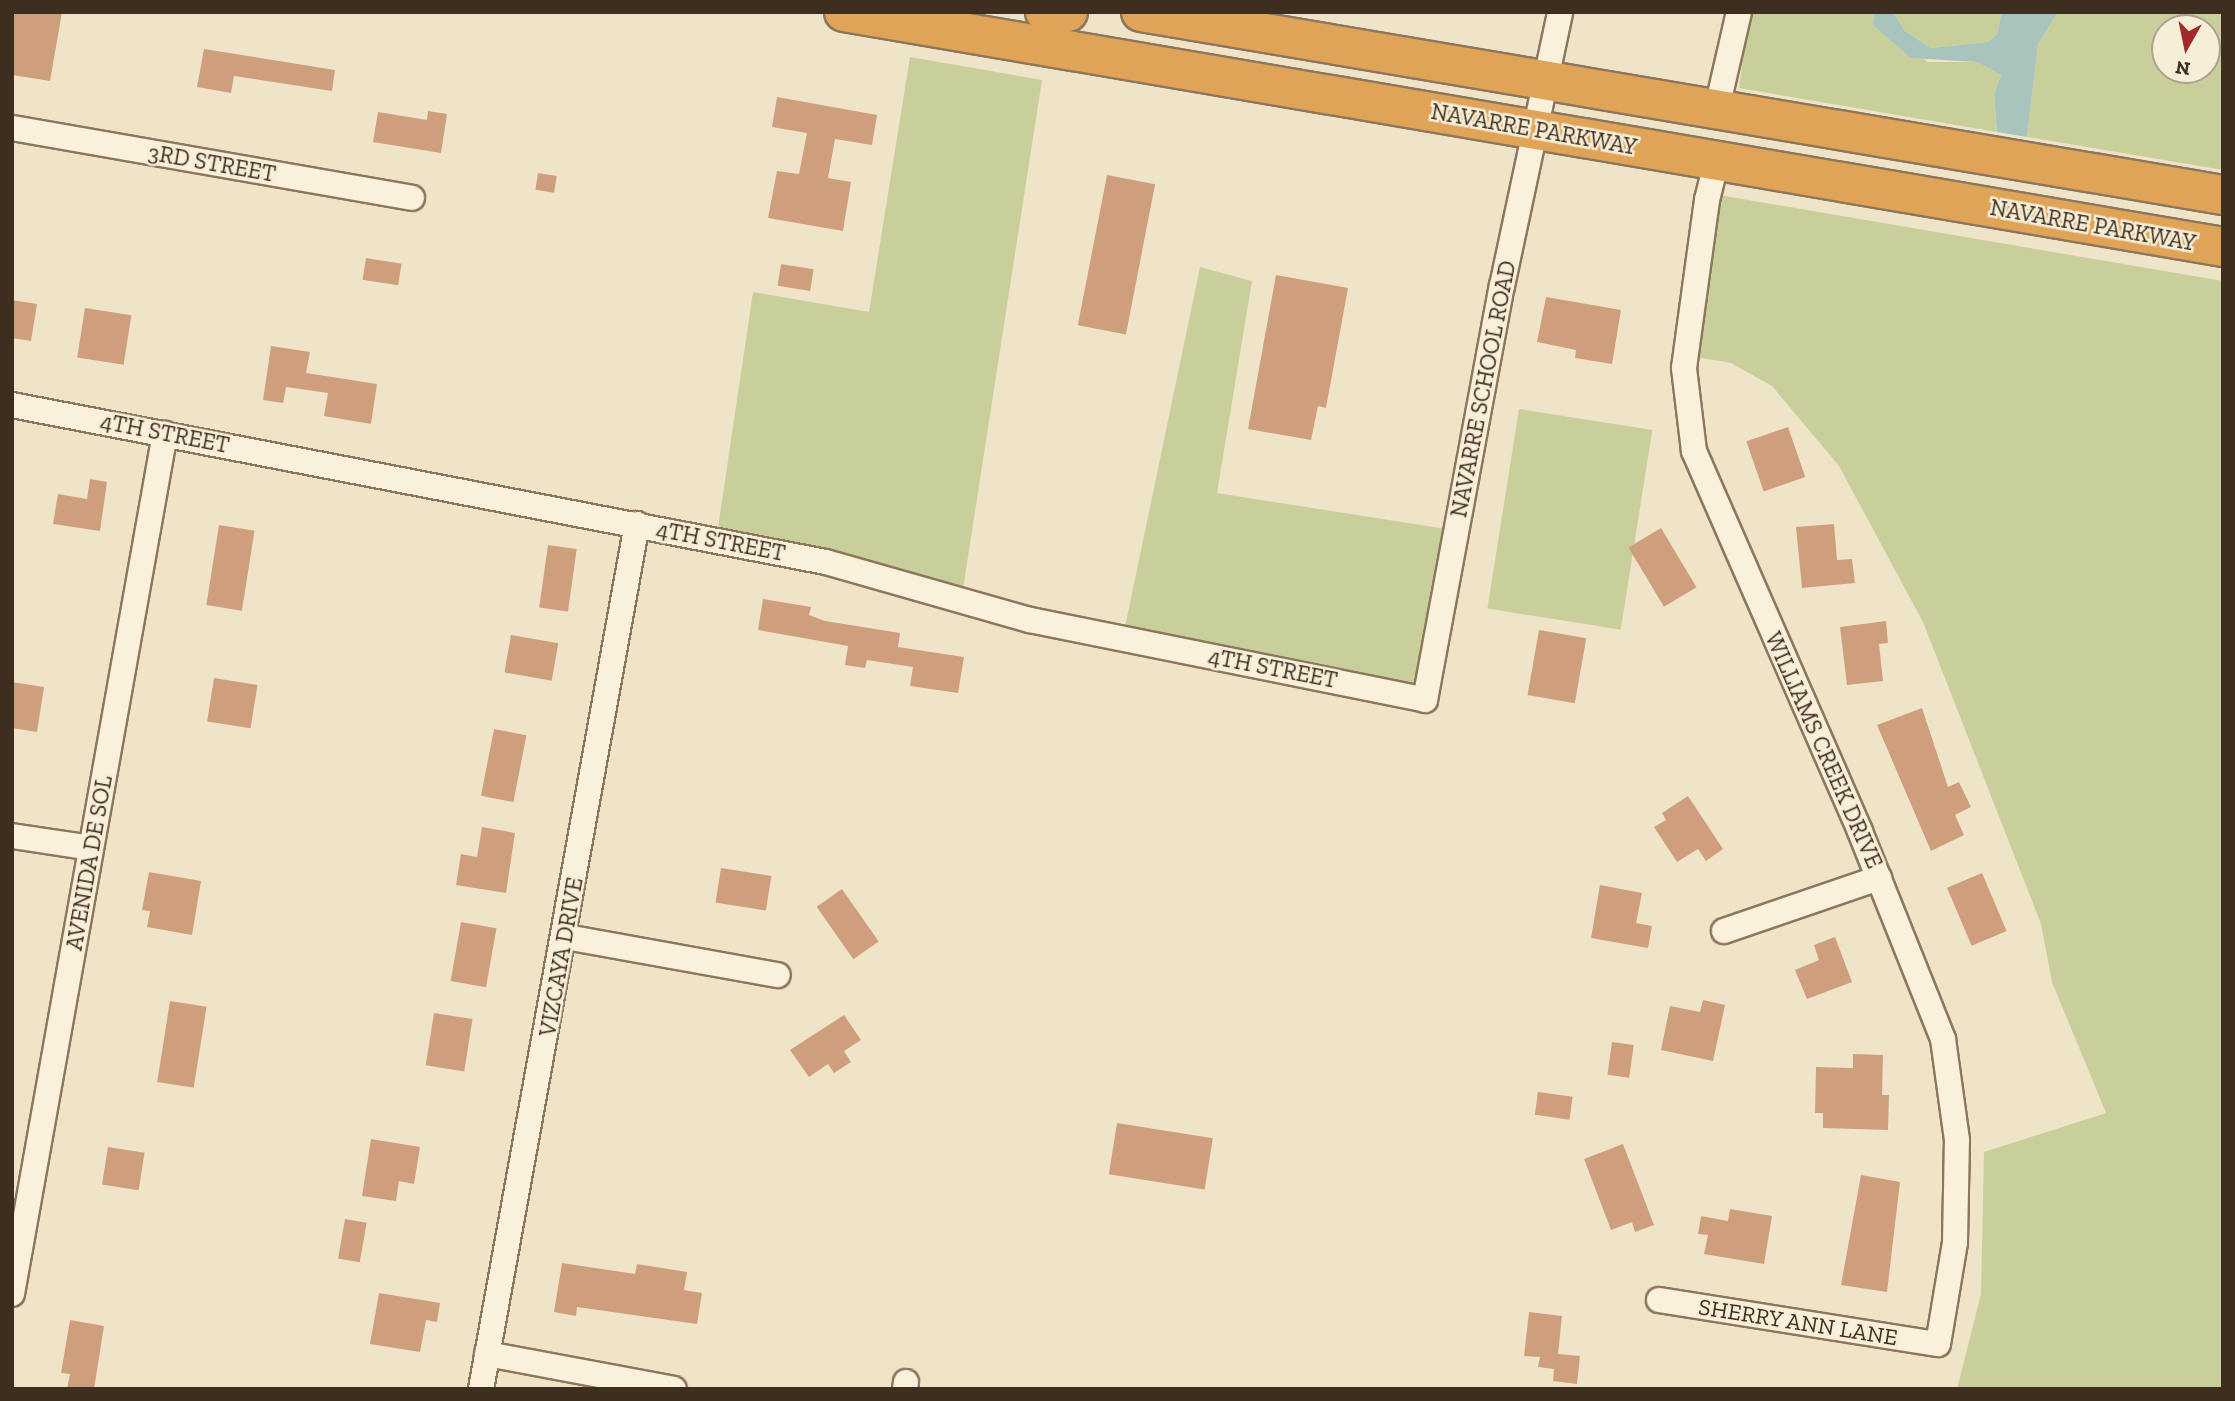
<!DOCTYPE html>
<html>
<head>
<meta charset="utf-8">
<style>
	body { margin:0 }
	#map { position:relative; width:2235px; height:1401px; overflow:hidden; background:#f0e4c8; font-family:"Zilla Slab",serif }
	div>[style] { position:absolute }
	.green>* { inset:0; background:#c9cf9b; transform-origin:0 0 }
	.water>* { inset:0; background:#a9c4bc }
	.building>* { inset:0; background:#cf9f7d; transform-origin:0 0 }
	.roads { filter:drop-shadow(2px 0 #8d765c) drop-shadow(-2px 0 #8d765c) drop-shadow(0 2px #8d765c) drop-shadow(0 -2px #8d765c) }
	.street>* { height:24px; margin:-12px; padding:0 12px; transform-origin:12px; border-radius:12px; background:#faf1dc }
	.highway>* { height:38px; margin:-19px; padding:0 19px; transform-origin:19px; border-radius:19px; background:#e0a458 }
	span { translate:-50% -50%; white-space:nowrap; text-align:center; line-height:1.15; -webkit-text-stroke:5px #f7eed8; paint-order:stroke }
	.street-label { font-size:23px; color:#3d2e20 }
	.frame { position:absolute; inset:0; border:14px solid #3d2e20; pointer-events:none }
	.north { position:absolute; left:2151px; top:14px; width:70px; height:70px; box-sizing:border-box; background:#f7eed8; border:2px solid #ada18e; border-radius:50%; rotate:189deg; font-size:19px; font-weight:700; line-height:28px; text-align:center; color:#3d2e20 }
	.north::after { content:''; display:block; margin:auto; width:24px; height:32px; background:#9e2a2b; clip-path:polygon(50% 0,100% 100%,50% 72%,0 100%) }
</style>
</head>
<body>
<div id="map">
	<div class="green">
		<div style="clip-path:polygon(1750px 12px,1874px 12px,1873px 25px,1928px 62px,1977px 62px,2001px 75px,1994px 96px,1997px 132px,1739px 88px)"></div>
		<div style="clip-path:polygon(1893px 12px,2002px 12px,1997px 34px,1988px 42px,1931px 48px,1905px 31px)"></div>
		<div style="clip-path:polygon(evenodd,2058px 12px,2223px 12px,2223px 170px,2027px 137px,2038px 44px,2058px 12px,2165px 28px,2207px 28px,2207px 70px,2165px 70px,2165px 28px)"></div>
		<div style="clip-path:polygon(910px 57px,1042px 80px,963px 589px,829px 550px,718px 528px,753px 292px,869px 312px)"></div>
		<div style="clip-path:polygon(1719px 195px,2223px 281px,2223px 1389px,1957px 1389px,1981px 1294px,1984px 1152px,2106px 1113px,2052px 982px,2041px 924px,1923px 622px,1839px 466px,1772px 386px,1731px 363px,1695px 357px)"></div>
		<div style="clip-path:polygon(1200px 267px,1252px 281px,1217px 493px,1446px 529px,1417px 686px,1125px 627px)"></div>
		<div style="left:1519px;top:409px;width:135px;height:202px;rotate:9deg"></div>
	</div>
	<div class="water">
		<div style="clip-path:polygon(1874px 12px,1893px 12px,1905px 31px,1931px 48px,1988px 42px,1997px 34px,2002px 12px,2058px 12px,2038px 44px,2027px 137px,1997px 132px,1994px 95px,2001px 75px,1977px 62px,1911px 58px,1873px 25px)"></div>
	</div>
	<div class="building">
		<div style="clip-path:polygon(12px 12px,62px 12px,50px 81px,12px 75px)"></div>
		<div style="clip-path:polygon(204px 49px,335px 70px,332px 91px,234px 76px,231px 93px,197px 87px)"></div>
		<div style="clip-path:polygon(777px 97px,877px 115px,872px 145px,835px 139px,828px 178px,851px 182px,843px 231px,768px 218px,777px 171px,799px 174px,807px 133px,772px 127px)"></div>
		<div style="clip-path:polygon(428px 111px,447px 114px,441px 153px,373px 142px,378px 112px,427px 120px)"></div>
		<div style="left:538px;top:173px;width:19px;height:17px;rotate:9deg"></div>
		<div style="left:1107px;top:175px;width:49px;height:153px;rotate:11deg"></div>
		<div style="left:366px;top:258px;width:36px;height:22px;rotate:9deg"></div>
		<div style="left:781px;top:264px;width:33px;height:22px;rotate:9deg"></div>
		<div style="clip-path:polygon(1276px 275px,1348px 288px,1326px 408px,1318px 406px,1311px 440px,1248px 429px)"></div>
		<div style="clip-path:polygon(1546px 297px,1621px 310px,1612px 364px,1575px 358px,1576px 350px,1537px 342px)"></div>
		<div style="clip-path:polygon(12px 300px,37px 304px,31px 341px,12px 338px)"></div>
		<div style="left:85px;top:308px;width:47px;height:50px;rotate:9deg"></div>
		<div style="clip-path:polygon(271px 346px,310px 352px,306px 373px,377px 384px,371px 424px,324px 416px,328px 393px,286px 387px,283px 403px,263px 400px)"></div>
		<div style="left:1788px;top:427px;width:53px;height:44px;rotate:71deg"></div>
		<div style="clip-path:polygon(90px 479px,107px 482px,100px 531px,53px 524px,58px 494px,87px 499px)"></div>
		<div style="clip-path:polygon(1834px 524px,1837px 560px,1852px 559px,1855px 583px,1802px 588px,1796px 527px)"></div>
		<div style="left:219px;top:525px;width:36px;height:81px;rotate:9deg"></div>
		<div style="left:1661px;top:528px;width:69px;height:38px;rotate:59deg"></div>
		<div style="left:548px;top:545px;width:29px;height:63px;rotate:8deg"></div>
		<div style="clip-path:polygon(763px 599px,811px 607px,809px 615px,825px 621px,900px 633px,898px 647px,964px 657px,958px 693px,910px 686px,913px 667px,867px 660px,865px 668px,845px 665px,848px 646px,758px 630px)"></div>
		<div style="clip-path:polygon(1886px 621px,1888px 643px,1879px 644px,1883px 681px,1847px 685px,1840px 627px)"></div>
		<div style="left:1539px;top:630px;width:48px;height:66px;rotate:10deg"></div>
		<div style="left:511px;top:635px;width:48px;height:38px;rotate:10deg"></div>
		<div style="left:214px;top:678px;width:44px;height:44px;rotate:9deg"></div>
		<div style="clip-path:polygon(12px 682px,44px 687px,37px 732px,12px 728px)"></div>
		<div style="clip-path:polygon(1922px 708px,1948px 787px,1959px 782px,1971px 807px,1955px 815px,1964px 835px,1931px 851px,1877px 725px)"></div>
		<div style="left:494px;top:729px;width:33px;height:68px;rotate:11deg"></div>
		<div style="clip-path:polygon(1688px 796px,1723px 849px,1706px 861px,1698px 849px,1677px 862px,1654px 827px,1666px 820px,1662px 813px)"></div>
		<div style="clip-path:polygon(482px 827px,515px 833px,506px 893px,456px 885px,461px 854px,477px 857px)"></div>
		<div style="left:721px;top:868px;width:51px;height:35px;rotate:9deg"></div>
		<div style="clip-path:polygon(149px 872px,201px 881px,192px 935px,147px 927px,150px 911px,142px 910px)"></div>
		<div style="left:1982px;top:873px;width:63px;height:38px;rotate:67deg"></div>
		<div style="clip-path:polygon(1600px 885px,1642px 893px,1636px 923px,1652px 926px,1648px 948px,1591px 938px)"></div>
		<div style="left:842px;top:889px;width:64px;height:31px;rotate:55deg"></div>
		<div style="left:461px;top:922px;width:36px;height:60px;rotate:10deg"></div>
		<div style="clip-path:polygon(1835px 937px,1852px 982px,1807px 999px,1795px 970px,1819px 960px,1814px 945px)"></div>
		<div style="clip-path:polygon(1703px 1000px,1725px 1005px,1713px 1061px,1661px 1050px,1670px 1006px,1700px 1012px)"></div>
		<div style="left:170px;top:1001px;width:37px;height:82px;rotate:9deg"></div>
		<div style="left:434px;top:1013px;width:39px;height:53px;rotate:9deg"></div>
		<div style="clip-path:polygon(844px 1015px,861px 1040px,844px 1051px,851px 1062px,834px 1073px,828px 1064px,809px 1077px,790px 1050px)"></div>
		<div style="left:1612px;top:1042px;width:22px;height:33px;rotate:8deg"></div>
		<div style="clip-path:polygon(1853px 1054px,1883px 1055px,1882px 1095px,1889px 1095px,1888px 1130px,1823px 1128px,1823px 1113px,1815px 1113px,1816px 1067px,1853px 1068px)"></div>
		<div style="left:1538px;top:1092px;width:35px;height:23px;rotate:8deg"></div>
		<div style="left:1117px;top:1123px;width:97px;height:52px;rotate:9deg"></div>
		<div style="clip-path:polygon(371px 1139px,420px 1147px,414px 1184px,399px 1181px,396px 1201px,362px 1196px)"></div>
		<div style="clip-path:polygon(1623px 1144px,1654px 1225px,1635px 1232px,1632px 1222px,1611px 1230px,1584px 1159px)"></div>
		<div style="left:108px;top:1147px;width:37px;height:38px;rotate:9deg"></div>
		<div style="clip-path:polygon(1861px 1175px,1900px 1182px,1887px 1292px,1841px 1285px)"></div>
		<div style="clip-path:polygon(1730px 1209px,1772px 1216px,1764px 1264px,1704px 1254px,1708px 1235px,1698px 1234px,1701px 1216px,1728px 1221px)"></div>
		<div style="left:345px;top:1219px;width:22px;height:40px;rotate:10deg"></div>
		<div style="clip-path:polygon(562px 1263px,635px 1274px,637px 1264px,687px 1272px,684px 1290px,702px 1293px,697px 1324px,577px 1307px,576px 1316px,554px 1312px)"></div>
		<div style="clip-path:polygon(379px 1293px,440px 1303px,437px 1322px,426px 1320px,420px 1352px,370px 1344px)"></div>
		<div style="clip-path:polygon(1529px 1312px,1562px 1316px,1558px 1354px,1580px 1356px,1577px 1384px,1553px 1381px,1554px 1369px,1538px 1367px,1540px 1357px,1524px 1356px)"></div>
		<div style="clip-path:polygon(70px 1320px,104px 1326px,94px 1389px,67px 1389px,70px 1374px,61px 1373px)"></div>
	</div>
	<div class="roads">
		<div class="street">
			<div style="left:1717px;top:108px;width:98px;rotate:-77.1deg"></div>
			<div style="left:12px;top:128px;width:406px;rotate:9.9deg"></div>
			<div style="left:12px;top:405px;width:829px;rotate:10.92deg"></div>
			<div style="left:826px;top:562px;width:212px;rotate:15.9deg"></div>
			<div style="left:1030px;top:620px;width:403px;rotate:11.4deg"></div>
			<div style="left:1425px;top:700px;width:421px;rotate:-79.5deg"></div>
			<div style="left:1502px;top:286px;width:280px;rotate:-78deg"></div>
			<div style="left:12px;top:836px;width:80px;rotate:8.6deg"></div>
			<div style="left:1724px;top:931px;width:164px;rotate:-18.9deg"></div>
			<div style="left:566px;top:937px;width:215px;rotate:10.2deg"></div>
			<div style="left:12px;top:1294px;width:874px;rotate:-79.92deg"></div>
			<div style="left:1659px;top:1300px;width:282px;rotate:9deg"></div>
			<div style="left:1938px;top:1344px;width:103px;rotate:-80.5deg"></div>
			<div style="left:1955px;top:1242px;width:102px;rotate:-88.9deg"></div>
			<div style="left:1957px;top:1140px;width:102px;rotate:-97.9deg"></div>
			<div style="left:1943px;top:1039px;width:224px;rotate:-111.8deg"></div>
			<div style="left:1860px;top:831px;width:415px;rotate:-113.6deg"></div>
			<div style="left:1694px;top:451px;width:84px;rotate:-96.9deg"></div>
			<div style="left:1684px;top:368px;width:170px;rotate:-82.2deg"></div>
			<div style="left:1707px;top:200px;width:41px;rotate:-76deg"></div>
			<div style="left:487px;top:1354px;width:190px;rotate:10.6deg"></div>
			<div style="left:481px;top:1389px;width:879px;rotate:-79.78deg"></div>
			<div style="left:905px;top:1389px;width:7px;rotate:-82deg"></div>
		</div>
		<div class="highway">
			<div style="left:844px;top:12px;width:1399px;rotate:9.67deg"></div>
			<div style="left:1045px;top:12px;width:23px"></div>
			<div style="left:1141px;top:12px;width:1097px;rotate:9.6deg"></div>
		</div>
	</div>
	<div class="street-label">
		<span style="left:1534px;top:129px;rotate:10deg">NAVARRE PARKWAY</span>
		<span style="left:212px;top:163px;rotate:10deg">3RD STREET</span>
		<span style="left:2093px;top:225px;rotate:10deg">NAVARRE PARKWAY</span>
		<span style="left:1483px;top:389px;rotate:-79deg">NAVARRE SCHOOL ROAD</span>
		<span style="left:165px;top:433px;rotate:11deg">4TH STREET</span>
		<span style="left:721px;top:541px;rotate:11deg">4TH STREET</span>
		<span style="left:1273px;top:668px;rotate:11deg">4TH STREET</span>
		<span style="left:1824px;top:750px;rotate:66deg">WILLIAMS CREEK DRIVE</span>
		<span style="left:89px;top:863px;rotate:-80deg">AVENIDA DE SOL</span>
		<span style="left:561px;top:957px;rotate:-80deg">VIZCAYA DRIVE</span>
		<span style="left:1798px;top:1322px;rotate:9deg">SHERRY ANN LANE</span>
	</div>
	<div class="frame"></div>
	<div class="north">N</div>
</div>
</body>
</html>
